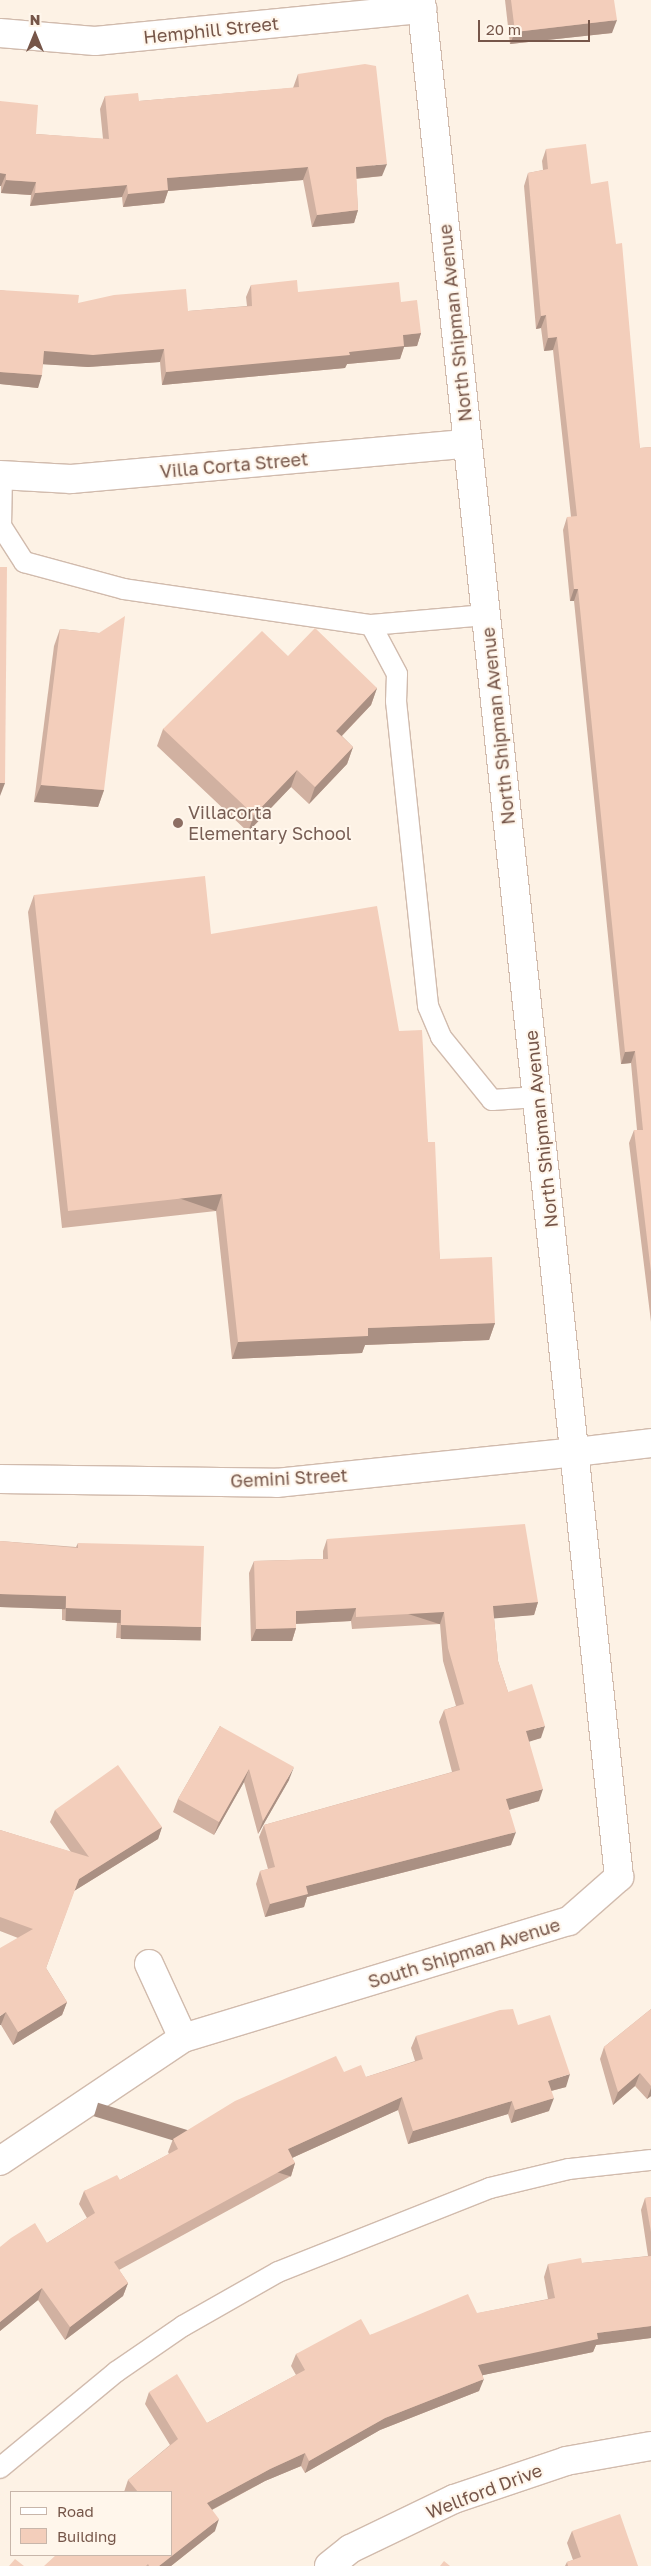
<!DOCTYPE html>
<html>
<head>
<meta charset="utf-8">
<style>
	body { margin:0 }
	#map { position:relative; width:651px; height:2566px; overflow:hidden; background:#fdf2e5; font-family:"Golos Text",sans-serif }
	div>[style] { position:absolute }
	.roads { filter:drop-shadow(1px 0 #d1bbad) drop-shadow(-1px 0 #d1bbad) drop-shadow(0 1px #d1bbad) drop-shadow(0 -1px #d1bbad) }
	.lane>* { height:20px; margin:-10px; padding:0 10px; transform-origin:10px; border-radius:10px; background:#fff }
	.street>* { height:28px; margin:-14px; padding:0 14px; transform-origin:14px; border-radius:14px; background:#fff }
	.secondary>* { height:28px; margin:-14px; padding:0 14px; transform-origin:14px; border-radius:14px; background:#fff }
	.wall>* { inset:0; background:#d1b1a1 }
	.shaded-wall>* { inset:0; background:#aa9083; transform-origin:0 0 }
	.building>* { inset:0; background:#f3cebb }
	.dots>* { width:14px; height:14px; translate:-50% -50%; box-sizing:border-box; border:2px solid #fff6eb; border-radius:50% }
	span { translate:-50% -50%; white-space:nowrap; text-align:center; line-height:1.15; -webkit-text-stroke:4px #fff6eb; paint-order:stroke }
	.street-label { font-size:18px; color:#765649 }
	.education-label { font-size:18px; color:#785e54 }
	.left { translate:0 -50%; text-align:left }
	.legend { position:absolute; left:10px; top:2491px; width:162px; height:65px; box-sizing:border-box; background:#fff6eb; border:1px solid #c8b6aa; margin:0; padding:6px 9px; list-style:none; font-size:15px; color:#765649 }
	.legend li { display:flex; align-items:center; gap:10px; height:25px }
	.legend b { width:25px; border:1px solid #c8b6aa }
	.north { position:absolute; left:10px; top:10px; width:50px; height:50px; -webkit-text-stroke:4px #fff6eb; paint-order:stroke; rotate:0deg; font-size:14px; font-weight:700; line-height:20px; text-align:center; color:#765649 }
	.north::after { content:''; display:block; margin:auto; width:18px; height:22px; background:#765649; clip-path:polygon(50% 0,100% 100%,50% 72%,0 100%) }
	.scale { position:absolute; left:478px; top:20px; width:112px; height:22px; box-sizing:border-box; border:2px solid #765649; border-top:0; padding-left:6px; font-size:15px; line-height:18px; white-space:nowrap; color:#765649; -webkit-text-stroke:4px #fff6eb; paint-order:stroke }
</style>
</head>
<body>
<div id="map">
	<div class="roads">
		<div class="lane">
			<div style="left:2px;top:475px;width:51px;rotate:91.1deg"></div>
			<div style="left:1px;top:526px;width:43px;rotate:57.4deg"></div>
			<div style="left:24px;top:562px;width:104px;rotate:15.1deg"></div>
			<div style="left:124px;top:589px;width:250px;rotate:8.3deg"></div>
			<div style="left:371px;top:625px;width:55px;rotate:62deg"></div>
			<div style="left:397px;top:674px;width:27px;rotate:92deg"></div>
			<div style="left:396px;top:701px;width:307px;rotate:84deg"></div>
			<div style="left:428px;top:1006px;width:34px;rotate:67deg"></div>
			<div style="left:441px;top:1037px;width:81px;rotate:51deg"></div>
			<div style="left:492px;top:1100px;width:46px;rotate:-3.7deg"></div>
			<div style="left:371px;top:625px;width:115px;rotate:-5deg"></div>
			<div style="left:0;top:2468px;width:151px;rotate:-39.6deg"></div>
			<div style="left:116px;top:2372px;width:81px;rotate:-34.5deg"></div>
			<div style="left:183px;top:2326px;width:109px;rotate:-29.6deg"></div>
			<div style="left:278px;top:2272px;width:228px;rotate:-21.6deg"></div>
			<div style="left:490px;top:2188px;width:81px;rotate:-13.5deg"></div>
			<div style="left:569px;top:2169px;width:82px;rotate:-6.3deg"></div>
		</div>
		<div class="street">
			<div style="left:0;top:33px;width:95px;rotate:4.8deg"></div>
			<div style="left:95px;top:41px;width:329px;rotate:-5.6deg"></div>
			<div style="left:0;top:475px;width:71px;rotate:3.2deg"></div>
			<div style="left:71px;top:479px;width:398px;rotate:-5.1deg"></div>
			<div style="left:576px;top:1452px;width:76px;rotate:-6.8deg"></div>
			<div style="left:149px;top:1964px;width:81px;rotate:65.3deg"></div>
			<div style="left:0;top:2161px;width:220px;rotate:-33.9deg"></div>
			<div style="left:183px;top:2038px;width:403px;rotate:-16.9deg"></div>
			<div style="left:569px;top:1921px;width:67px;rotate:-41.3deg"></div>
			<div style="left:619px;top:1877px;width:1887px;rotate:-96.02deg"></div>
			<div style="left:329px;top:2566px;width:27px;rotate:-39deg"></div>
			<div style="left:350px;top:2549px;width:115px;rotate:-25.7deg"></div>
			<div style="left:454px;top:2499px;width:118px;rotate:-18.7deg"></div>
			<div style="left:566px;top:2461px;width:86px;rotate:-10deg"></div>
		</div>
		<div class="secondary">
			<div style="left:0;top:1479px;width:276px;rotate:0.8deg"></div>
			<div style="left:276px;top:1483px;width:302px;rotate:-5.9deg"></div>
		</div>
	</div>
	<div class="wall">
		<div style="clip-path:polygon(505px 0,614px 0,612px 33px,510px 44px)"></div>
		<div style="clip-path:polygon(298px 74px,382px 176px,356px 179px,358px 210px,354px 223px,312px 227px,303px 180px,168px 191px,164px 203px,123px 207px,122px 197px,30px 206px,31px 195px,1px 193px,0 101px,36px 134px,103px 139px,100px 109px,105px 96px,139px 101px,293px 88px)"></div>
		<div style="clip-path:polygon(546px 149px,591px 184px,640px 448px,651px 447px,651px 1322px,629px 1143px,634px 1130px,637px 1130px,631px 1063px,621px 1064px,574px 601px,570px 601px,563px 530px,567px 517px,571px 517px,553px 350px,544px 351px,541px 328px,536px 329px,524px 186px,528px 173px,543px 170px,542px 161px)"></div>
		<div style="clip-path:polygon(251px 285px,298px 292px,401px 302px,421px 333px,417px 346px,404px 347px,400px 359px,347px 364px,345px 368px,162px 385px,160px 362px,88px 367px,43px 364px,38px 388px,0 384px,0 290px,78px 303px,188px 311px,247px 306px,246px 297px)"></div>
		<div style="clip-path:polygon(60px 629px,99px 633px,104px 790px,98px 807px,34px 802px,54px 646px)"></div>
		<div style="clip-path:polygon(288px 656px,377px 688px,371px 705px,342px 736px,353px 747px,347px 764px,309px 804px,291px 787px,248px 832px,157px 746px,163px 729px)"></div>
		<div style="clip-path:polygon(34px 895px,211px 934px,399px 1031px,428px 1142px,440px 1259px,495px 1323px,489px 1340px,365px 1345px,362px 1353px,232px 1359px,216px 1211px,62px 1228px,28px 912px)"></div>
		<div style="clip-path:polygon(327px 1539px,538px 1602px,534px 1615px,494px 1618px,498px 1661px,508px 1692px,541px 1738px,529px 1741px,539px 1801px,509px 1810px,511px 1845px,307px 1897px,304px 1907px,265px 1917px,256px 1884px,260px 1871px,268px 1869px,259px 1837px,264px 1825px,452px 1772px,439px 1722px,444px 1710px,456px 1706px,443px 1661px,440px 1624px,352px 1629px,351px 1621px,296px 1624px,296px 1628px,292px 1641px,251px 1641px,249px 1573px,254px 1561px,323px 1559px,323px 1551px)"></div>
		<div style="clip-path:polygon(0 1541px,76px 1547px,78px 1543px,197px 1640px,116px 1638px,117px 1622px,62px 1620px,62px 1609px,0 1607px)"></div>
		<div style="clip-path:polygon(220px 1726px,289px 1780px,258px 1834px,244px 1782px,214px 1835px,173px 1812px,178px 1799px)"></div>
		<div style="clip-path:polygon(55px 1810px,162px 1827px,158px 1839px,74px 1891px,46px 1968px,67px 2002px,62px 2015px,13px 2045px,1px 2025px,18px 1938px,0 1931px,0 1830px,71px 1852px,50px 1822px)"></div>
		<div style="clip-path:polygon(651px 2009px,651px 2096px,647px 2099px,635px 2086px,613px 2105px,600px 2059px,604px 2047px)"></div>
		<div style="clip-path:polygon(518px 2025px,566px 2087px,551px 2091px,549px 2111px,511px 2123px,508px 2114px,408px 2144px,398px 2110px,292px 2158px,295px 2163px,291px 2176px,119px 2270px,128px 2283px,123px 2296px,65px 2340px,38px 2300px,0 2331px,0 2247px,47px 2243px,87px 2218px,79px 2204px,84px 2191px,120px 2180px,169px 2154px,168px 2152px,173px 2139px,344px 2072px,366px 2077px,415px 2061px,411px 2048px,416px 2036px)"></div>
		<div style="clip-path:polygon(651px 2197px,651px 2338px,596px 2345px,593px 2352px,483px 2375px,479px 2391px,380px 2430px,305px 2473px,301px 2466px,265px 2481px,212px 2510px,215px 2531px,171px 2566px,44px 2566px,171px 2555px,171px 2492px,124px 2492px,128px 2480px,170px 2445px,145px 2404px,149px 2392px,207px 2423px,296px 2375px,291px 2366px,296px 2354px,370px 2335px,548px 2299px,544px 2277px,548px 2264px,582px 2263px,648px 2256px,641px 2210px,645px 2198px)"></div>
		<div style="clip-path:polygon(572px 2531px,638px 2566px,565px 2566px,567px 2562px,573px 2560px,567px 2543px)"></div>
	</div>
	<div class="shaded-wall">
		<div style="clip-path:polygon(617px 20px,612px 33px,510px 44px,515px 32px)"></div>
		<div style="clip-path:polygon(387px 164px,382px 176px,351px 179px,356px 167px)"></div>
		<div style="clip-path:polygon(308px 167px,303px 180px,168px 191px,164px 203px,123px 207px,128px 194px,167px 178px)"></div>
		<div style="clip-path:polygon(0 173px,6px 174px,1px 186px,0 186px)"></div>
		<div style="clip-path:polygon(6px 180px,36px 182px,31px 195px,1px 193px)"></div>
		<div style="clip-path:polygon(127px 185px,122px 197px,30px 206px,35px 193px)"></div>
		<div style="clip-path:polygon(358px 210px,354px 223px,312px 227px,317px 215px)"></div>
		<div style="clip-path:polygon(546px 315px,541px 328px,536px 329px,541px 316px)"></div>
		<div style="clip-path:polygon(421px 333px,417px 346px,404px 347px,400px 359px,347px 364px,345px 368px,162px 385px,166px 372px,349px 352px,403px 335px)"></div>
		<div style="clip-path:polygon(557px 337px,553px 350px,544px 351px,548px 338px)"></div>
		<div style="clip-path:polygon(164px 349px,160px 362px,88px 367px,39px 364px,44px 351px)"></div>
		<div style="clip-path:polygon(0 372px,42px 375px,38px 388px,0 384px)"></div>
		<div style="clip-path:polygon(574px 589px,578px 589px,574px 601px,570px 601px)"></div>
		<div style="clip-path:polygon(377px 688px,371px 705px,330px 748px,336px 731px)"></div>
		<div style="clip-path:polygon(353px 747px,347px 764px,309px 804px,315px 787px)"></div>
		<div style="clip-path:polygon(297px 770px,291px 787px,248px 832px,254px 815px)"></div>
		<div style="clip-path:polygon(0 783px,5px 783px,0 796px)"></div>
		<div style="clip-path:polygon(41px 785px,104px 790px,98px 807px,34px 802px)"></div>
		<div style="clip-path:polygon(635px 1051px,631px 1063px,621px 1064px,625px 1052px)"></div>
		<div style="left:222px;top:1194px;width:18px;height:155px;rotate:109deg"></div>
		<div style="clip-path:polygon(495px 1323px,489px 1340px,365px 1345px,362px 1353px,232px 1359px,238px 1342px,368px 1328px)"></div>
		<div style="left:0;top:1594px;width:66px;height:13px;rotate:2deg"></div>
		<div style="clip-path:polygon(538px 1602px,534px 1615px,488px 1619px,493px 1606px)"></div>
		<div style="left:66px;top:1608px;width:55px;height:13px;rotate:2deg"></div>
		<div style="clip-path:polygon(356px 1608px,351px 1621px,292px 1624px,296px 1611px)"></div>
		<div style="left:444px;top:1612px;width:13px;height:88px;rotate:108deg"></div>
		<div style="left:121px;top:1625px;width:80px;height:14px;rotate:1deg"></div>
		<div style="clip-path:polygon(296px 1628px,292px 1641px,251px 1641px,256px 1629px)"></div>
		<div style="clip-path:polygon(545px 1726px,541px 1738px,522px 1744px,526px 1731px)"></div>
		<div style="clip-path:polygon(294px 1767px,289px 1780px,258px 1834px,263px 1821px)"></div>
		<div style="clip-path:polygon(249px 1769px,244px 1782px,214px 1835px,219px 1822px)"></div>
		<div style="clip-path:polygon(543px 1789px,539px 1801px,501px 1812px,506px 1799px)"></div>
		<div style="clip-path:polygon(162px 1827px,158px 1839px,74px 1891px,79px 1879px)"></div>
		<div style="clip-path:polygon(516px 1832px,511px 1845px,307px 1897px,304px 1907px,265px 1917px,270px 1904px,306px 1886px)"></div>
		<div style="clip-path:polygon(67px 2002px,62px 2015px,13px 2045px,18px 2032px)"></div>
		<div style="clip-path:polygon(6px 2012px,1px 2025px,0 2025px,0 2016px)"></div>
		<div style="clip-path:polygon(640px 2073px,635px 2086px,613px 2105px,618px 2092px)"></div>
		<div style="clip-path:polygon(570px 2074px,566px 2087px,543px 2093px,548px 2081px)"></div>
		<div style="clip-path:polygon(651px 2088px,651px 2096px,647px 2099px)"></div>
		<div style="clip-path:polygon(402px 2097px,398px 2110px,283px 2162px,288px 2149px)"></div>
		<div style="clip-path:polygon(554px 2098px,549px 2111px,511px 2123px,515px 2110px)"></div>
		<div style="clip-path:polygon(512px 2101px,508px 2114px,408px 2144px,413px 2131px)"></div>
		<div style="left:295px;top:2163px;width:14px;height:206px;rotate:107deg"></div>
		<div style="clip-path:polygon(128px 2283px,123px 2296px,65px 2340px,70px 2327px)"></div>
		<div style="clip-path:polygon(42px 2288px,38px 2300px,0 2331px,0 2322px)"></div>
		<div style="clip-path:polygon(651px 2326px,651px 2338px,596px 2345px,593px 2352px,474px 2377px,478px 2365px,597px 2333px)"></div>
		<div style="clip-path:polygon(484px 2379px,479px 2391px,380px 2430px,305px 2473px,309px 2461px,385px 2418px)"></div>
		<div style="clip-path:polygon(305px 2453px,301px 2466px,265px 2481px,202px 2515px,207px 2503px,270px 2469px)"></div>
		<div style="clip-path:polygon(219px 2519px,215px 2531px,171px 2566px,159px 2566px)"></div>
	</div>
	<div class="building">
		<div style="clip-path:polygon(511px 0,614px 0,617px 20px,515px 32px)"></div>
		<div style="clip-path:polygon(365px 64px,376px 66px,387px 164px,356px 167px,358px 210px,317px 215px,308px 167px,167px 178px,168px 190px,128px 194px,127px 185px,35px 193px,36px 182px,6px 180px,6px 174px,0 173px,0 101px,38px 105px,36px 134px,109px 139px,105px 96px,138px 93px,139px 101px,299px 87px,298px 74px)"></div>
		<div style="clip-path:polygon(586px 144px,591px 184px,608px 181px,616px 244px,622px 243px,640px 448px,651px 447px,651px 1272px,634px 1130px,643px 1130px,635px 1051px,625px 1052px,578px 589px,574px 589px,567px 517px,577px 516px,557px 337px,548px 338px,546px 315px,541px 316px,528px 173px,548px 169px,546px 149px)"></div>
		<div style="clip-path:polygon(297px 280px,298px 292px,399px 282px,401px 302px,417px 300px,421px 333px,403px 335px,404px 346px,349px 352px,350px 355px,166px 372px,164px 349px,93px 355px,44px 351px,42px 375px,0 372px,0 290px,79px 295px,78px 303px,114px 295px,186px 289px,188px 311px,252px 306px,251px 285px)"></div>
		<div style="clip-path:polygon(0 567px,7px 567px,5px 783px,0 783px)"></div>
		<div style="clip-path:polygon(125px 616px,104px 790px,41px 785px,60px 629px,99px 633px)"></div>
		<div style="clip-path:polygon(315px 628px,377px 688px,336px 731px,353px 747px,315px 787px,297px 770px,254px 815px,163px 729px,262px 631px,288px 656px)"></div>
		<div style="clip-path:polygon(205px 876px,211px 934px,377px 906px,399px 1031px,422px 1030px,428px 1142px,435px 1142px,440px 1259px,492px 1257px,495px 1323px,368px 1328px,368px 1336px,238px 1342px,222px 1194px,68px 1211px,34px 895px)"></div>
		<div style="clip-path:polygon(525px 1524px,538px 1602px,493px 1606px,498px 1661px,508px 1692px,532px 1684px,545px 1726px,526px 1731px,543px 1789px,506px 1799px,516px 1832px,306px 1886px,308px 1894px,270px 1904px,260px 1871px,275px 1867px,264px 1825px,460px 1770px,444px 1710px,464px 1704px,448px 1648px,444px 1612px,356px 1617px,356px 1608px,296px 1611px,296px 1628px,256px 1629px,254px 1561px,328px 1559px,327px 1539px)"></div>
		<div style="clip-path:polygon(0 1541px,78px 1548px,78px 1543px,204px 1546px,201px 1627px,121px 1625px,121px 1610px,66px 1608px,66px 1596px,0 1594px)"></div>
		<div style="clip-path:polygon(220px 1726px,294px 1767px,263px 1821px,249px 1769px,219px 1822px,178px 1799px)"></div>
		<div style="clip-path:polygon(118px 1765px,162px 1827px,79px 1879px,46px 1968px,67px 2002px,18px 2032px,6px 2012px,0 2016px,0 1948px,33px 1929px,0 1917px,0 1830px,89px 1857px,55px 1810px)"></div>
		<div style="clip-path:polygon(513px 2009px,518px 2025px,550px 2015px,570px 2074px,548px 2081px,554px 2098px,515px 2110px,512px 2101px,413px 2131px,402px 2097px,288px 2149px,295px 2163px,114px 2262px,128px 2283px,70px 2327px,42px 2288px,0 2322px,0 2247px,11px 2238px,35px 2223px,47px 2243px,95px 2213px,84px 2191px,117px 2175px,120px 2180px,178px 2149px,173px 2139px,235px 2101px,336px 2056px,344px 2072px,361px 2065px,366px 2077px,423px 2059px,416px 2036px,500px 2010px)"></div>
		<div style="clip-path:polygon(651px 2009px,651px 2086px,640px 2073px,618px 2092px,604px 2047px)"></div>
		<div style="clip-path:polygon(651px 2197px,651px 2232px,645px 2198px)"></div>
		<div style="clip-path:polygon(651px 2256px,651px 2326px,597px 2333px,598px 2339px,478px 2365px,484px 2379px,385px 2418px,309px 2461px,305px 2453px,270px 2469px,207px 2503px,219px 2519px,159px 2566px,149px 2566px,148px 2564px,146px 2566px,44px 2566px,56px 2555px,171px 2555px,171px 2492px,138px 2492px,128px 2480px,178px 2439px,149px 2392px,177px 2374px,207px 2423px,305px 2370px,296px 2354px,361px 2319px,370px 2335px,468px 2294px,477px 2313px,555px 2298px,548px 2264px,581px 2258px,582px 2263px)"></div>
		<div style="clip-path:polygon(620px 2514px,638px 2566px,568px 2566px,567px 2562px,581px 2557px,572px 2531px)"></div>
		<div style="clip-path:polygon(15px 2559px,24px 2566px,9px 2566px)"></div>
		<div style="clip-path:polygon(444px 2561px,450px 2566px,440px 2566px)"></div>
	</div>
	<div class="dots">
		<div style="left:178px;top:823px;background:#8d6e63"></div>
	</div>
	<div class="street-label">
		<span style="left:211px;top:30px;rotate:-6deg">Hemphill Street</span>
		<span style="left:455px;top:323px;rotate:-96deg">North Shipman Avenue</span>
		<span style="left:234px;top:465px;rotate:-5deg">Villa Corta Street</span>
		<span style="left:498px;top:726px;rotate:-96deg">North Shipman Avenue</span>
		<span style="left:541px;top:1129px;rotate:-96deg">North Shipman Avenue</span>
		<span style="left:289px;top:1478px;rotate:-3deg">Gemini Street</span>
		<span style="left:464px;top:1953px;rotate:-17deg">South Shipman Avenue</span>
		<span style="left:484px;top:2491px;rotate:-21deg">Wellford Drive</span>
	</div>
	<div class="education-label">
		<span class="left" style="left:188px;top:823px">Villacorta<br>Elementary School</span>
	</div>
	<ul class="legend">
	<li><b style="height:6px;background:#fff"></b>Road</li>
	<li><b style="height:14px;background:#f3cebb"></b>Building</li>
	</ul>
	<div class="north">N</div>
	<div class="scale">20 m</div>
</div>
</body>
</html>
